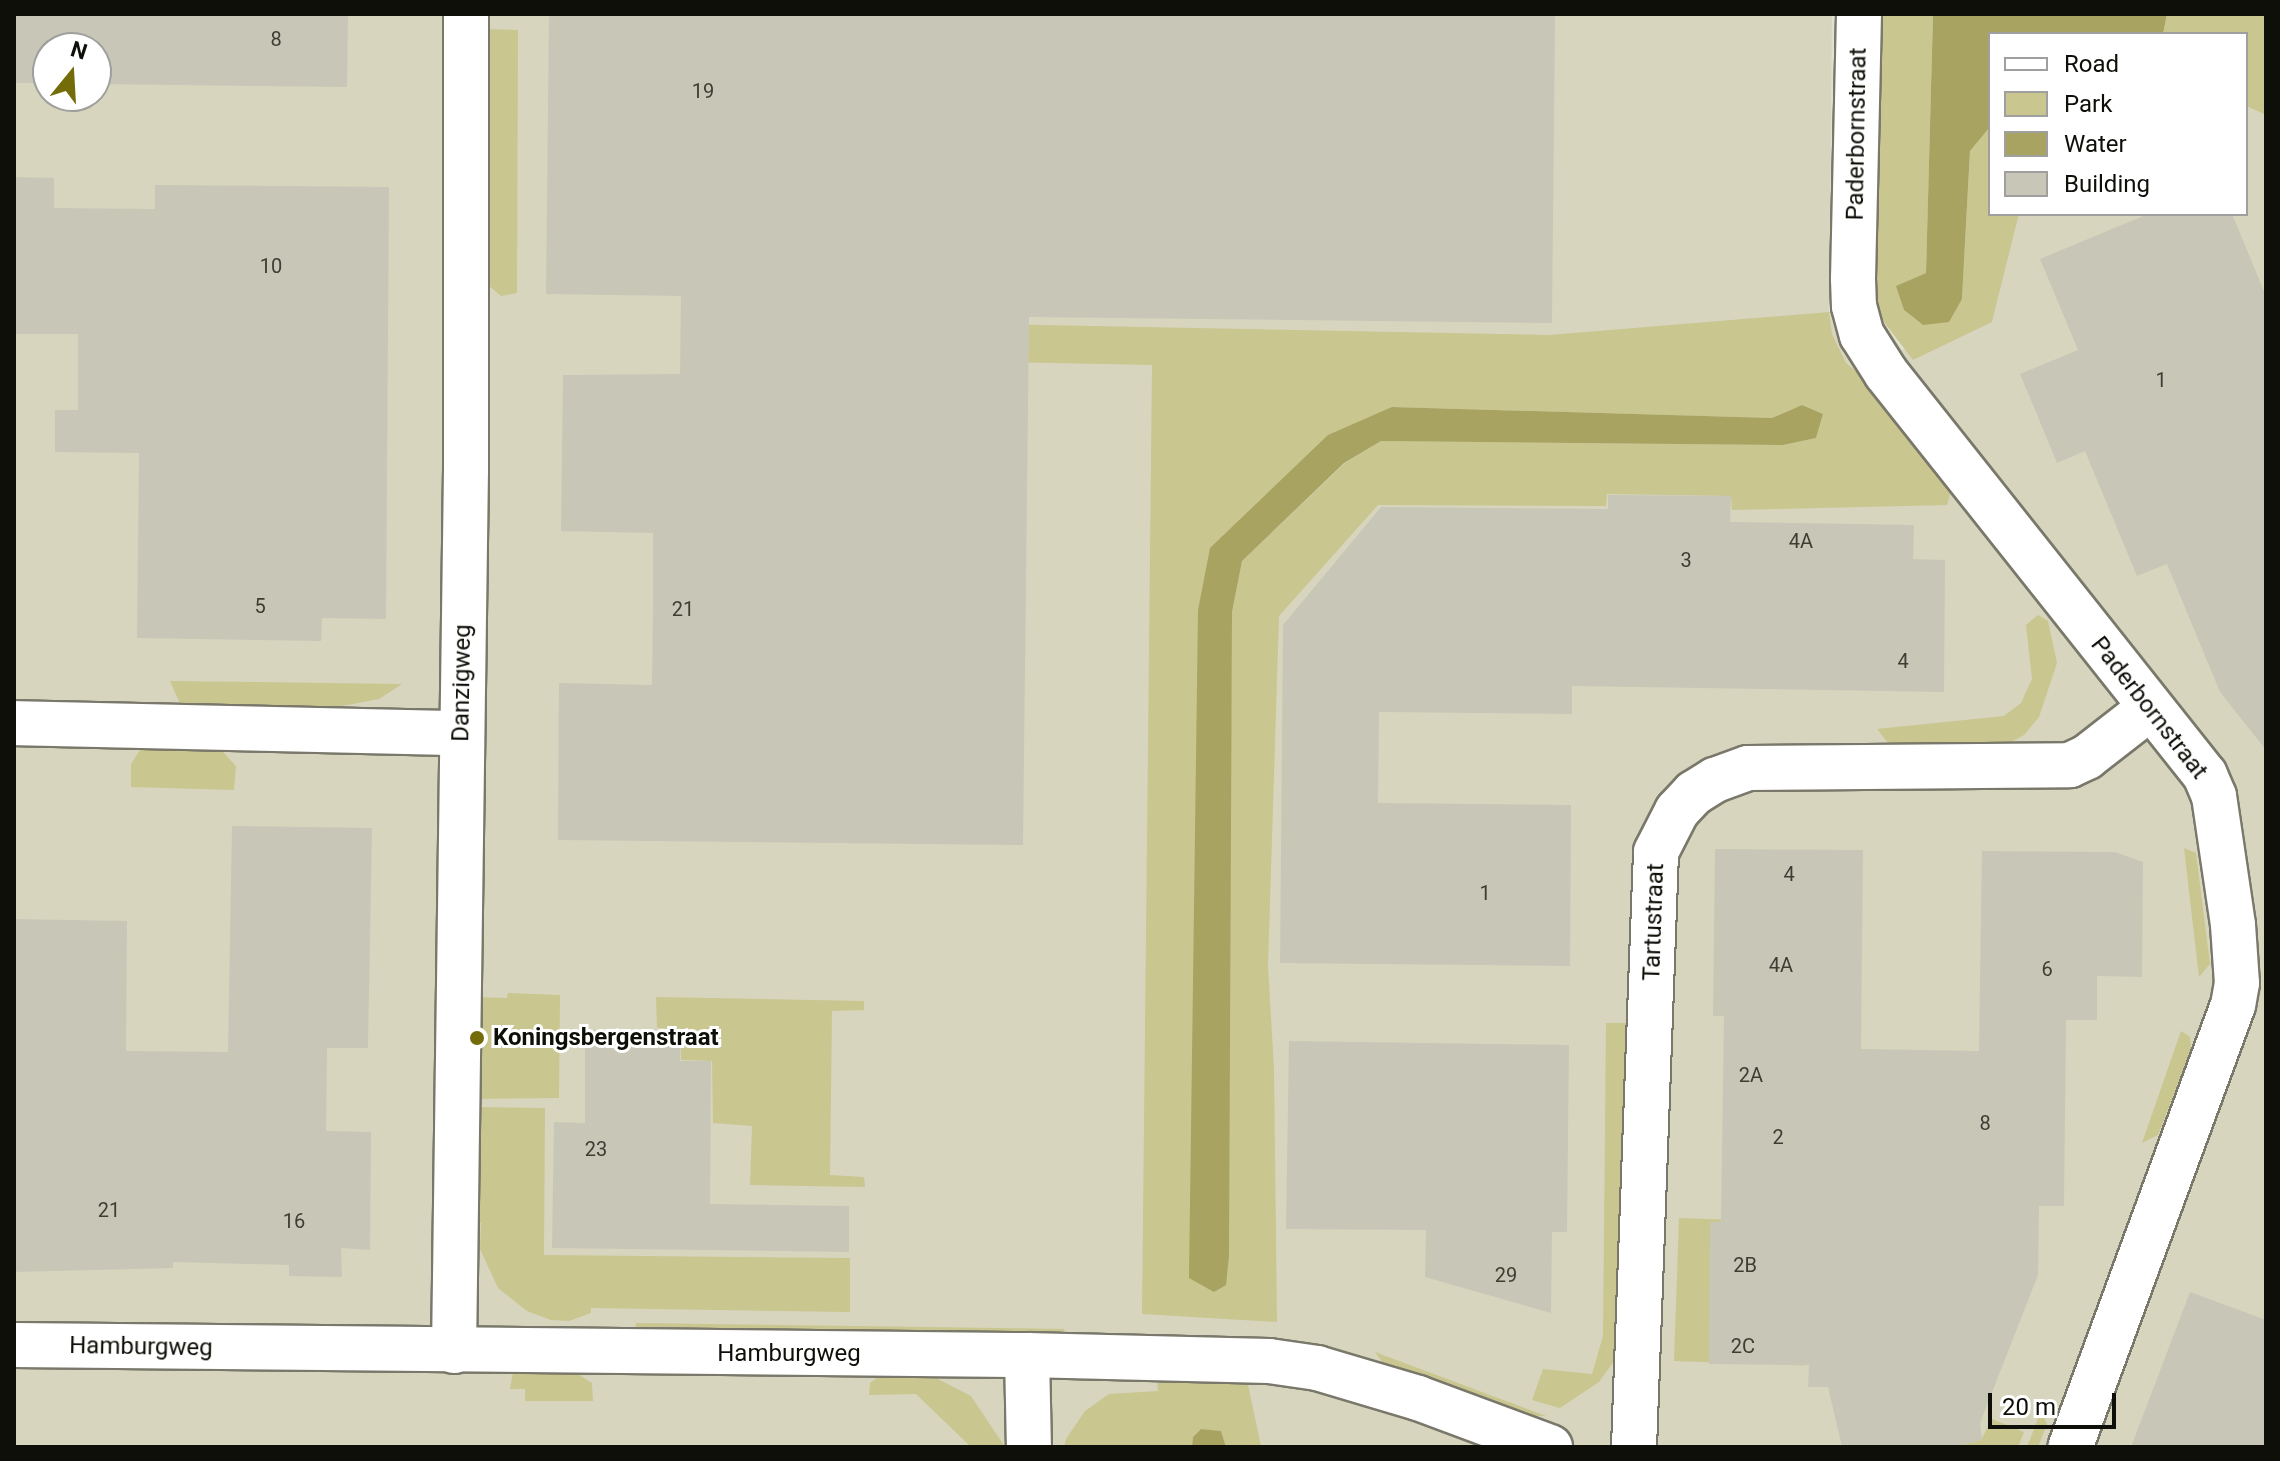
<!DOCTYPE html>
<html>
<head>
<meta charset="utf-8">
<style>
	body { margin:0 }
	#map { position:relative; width:2280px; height:1461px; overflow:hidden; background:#e1e1d1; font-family:Roboto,sans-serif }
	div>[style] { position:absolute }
	.built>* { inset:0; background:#d7d5be }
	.green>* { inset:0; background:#c9c690; transform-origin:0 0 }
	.water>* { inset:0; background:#a8a360 }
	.building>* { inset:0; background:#c8c7b7 }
	.roads { filter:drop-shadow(2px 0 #79786a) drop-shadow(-2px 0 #79786a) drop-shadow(0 2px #79786a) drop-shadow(0 -2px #79786a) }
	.street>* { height:44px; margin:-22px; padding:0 22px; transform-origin:22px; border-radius:22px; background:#fff }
	.dots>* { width:22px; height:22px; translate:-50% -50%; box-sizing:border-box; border:4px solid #fff; border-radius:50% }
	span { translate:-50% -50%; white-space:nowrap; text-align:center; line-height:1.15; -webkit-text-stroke:6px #fff; paint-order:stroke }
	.number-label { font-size:20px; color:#3d3d34 }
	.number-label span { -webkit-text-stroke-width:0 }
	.street-label { font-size:24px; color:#0f0f09 }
	.poi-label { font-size:24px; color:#0f0f09; font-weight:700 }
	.left { translate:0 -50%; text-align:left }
	.frame { position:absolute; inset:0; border:16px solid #0f0f09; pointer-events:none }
	.legend { position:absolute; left:1988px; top:32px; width:260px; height:184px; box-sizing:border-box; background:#fff; border:2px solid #9f9f9d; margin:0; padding:10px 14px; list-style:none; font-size:24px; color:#0f0f09 }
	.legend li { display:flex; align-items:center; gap:16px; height:40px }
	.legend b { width:40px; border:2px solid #9f9f9d }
	.north { position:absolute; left:32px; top:32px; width:80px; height:80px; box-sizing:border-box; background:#fff; border:2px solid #9f9f9d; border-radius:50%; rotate:18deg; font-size:22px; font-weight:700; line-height:32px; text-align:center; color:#0f0f09 }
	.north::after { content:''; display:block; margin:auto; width:28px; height:36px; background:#746c08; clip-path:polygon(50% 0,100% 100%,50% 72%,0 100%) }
	.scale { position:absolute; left:1988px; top:1393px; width:128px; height:36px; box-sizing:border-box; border:4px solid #0f0f09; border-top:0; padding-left:10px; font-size:24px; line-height:28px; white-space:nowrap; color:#0f0f09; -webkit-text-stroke:6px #fff; paint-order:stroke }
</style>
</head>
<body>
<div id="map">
	<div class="built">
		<div style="clip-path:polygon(evenodd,14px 14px,1832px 14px,1829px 312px,1880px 317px,1902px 350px,1992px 322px,2019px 214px,2246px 214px,2246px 106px,2266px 115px,2266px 1447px,14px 1447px,14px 14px,48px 48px,96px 48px,96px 96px,48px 96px,48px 48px)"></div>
	</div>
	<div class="green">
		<div style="clip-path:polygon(1881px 14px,1933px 14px,1926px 273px,1897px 286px,1904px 310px,1923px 325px,1962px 299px,1970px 151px,1990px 127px,1990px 214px,2019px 214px,1992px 322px,1913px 360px,1880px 317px,1876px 284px)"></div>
		<div style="clip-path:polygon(2167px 14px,2266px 14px,2266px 115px,2246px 106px,2246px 34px,2163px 34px)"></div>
		<div style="clip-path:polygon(485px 29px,518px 30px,517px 293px,501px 296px,481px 279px)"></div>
		<div style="clip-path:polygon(evenodd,1829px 312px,1832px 334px,1846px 363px,1864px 378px,1951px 491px,1947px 505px,1732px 510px,1731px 496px,1607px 494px,1606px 506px,1378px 505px,1279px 616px,1268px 966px,1274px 1069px,1277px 1322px,1142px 1314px,1152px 365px,893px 360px,890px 322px,1549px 335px,1829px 312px,1802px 405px,1823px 414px,1816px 438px,1783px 445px,1381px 441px,1345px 463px,1242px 561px,1232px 612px,1226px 1285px,1210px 548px,1392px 407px,1772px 418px,1802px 405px)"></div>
		<div style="clip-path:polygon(2038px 615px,2048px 621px,2057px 663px,2039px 717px,2024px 735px,1999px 749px,1893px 749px,1877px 729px,2004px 716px,2021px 703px,2032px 679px,2026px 625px)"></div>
		<div style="clip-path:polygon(170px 681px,402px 684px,379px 699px,331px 708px,181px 706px)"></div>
		<div style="clip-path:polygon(140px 750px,222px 751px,236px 766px,234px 790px,131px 787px,131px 764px)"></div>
		<div style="clip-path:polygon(2184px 848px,2196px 853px,2210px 964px,2199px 977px)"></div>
		<div style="clip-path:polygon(508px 993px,560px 995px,559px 1098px,470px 1099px,472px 1060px,482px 1059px,482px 1033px,473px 1032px,473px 997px,507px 998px)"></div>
		<div style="clip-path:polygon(656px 997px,864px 1001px,864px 1010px,832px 1011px,830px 1175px,864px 1177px,865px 1187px,750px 1185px,752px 1126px,713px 1123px,712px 1061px,681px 1060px,681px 1029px,657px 1028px)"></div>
		<div style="clip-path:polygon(1606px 1023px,1629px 1023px,1622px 1350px,1599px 1382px,1560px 1408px,1532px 1400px,1543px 1369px,1592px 1374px,1603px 1336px)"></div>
		<div style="clip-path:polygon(2181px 1031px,2190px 1037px,2191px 1049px,2158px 1135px,2142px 1143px)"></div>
		<div style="clip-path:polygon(473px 1107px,545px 1108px,544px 1255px,850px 1258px,850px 1312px,591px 1308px,591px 1313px,569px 1321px,551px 1320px,527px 1311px,498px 1288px,480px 1249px,481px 1223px,471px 1223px)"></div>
		<div style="left:1679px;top:1218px;width:131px;height:143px;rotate:2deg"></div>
		<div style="clip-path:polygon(636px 1323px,1065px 1329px,1060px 1335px,635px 1332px)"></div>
		<div style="clip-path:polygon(1375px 1352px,1546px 1416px,1515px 1416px,1386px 1367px)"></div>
		<div style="clip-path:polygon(573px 1371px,592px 1383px,593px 1401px,525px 1401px,525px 1389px,510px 1389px,513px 1372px)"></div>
		<div style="clip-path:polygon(880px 1376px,936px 1378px,971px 1396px,1005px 1447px,971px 1447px,916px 1394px,869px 1395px,870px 1383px)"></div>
		<div style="clip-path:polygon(1157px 1380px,1247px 1380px,1261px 1446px,1264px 1447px,1226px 1447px,1221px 1431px,1201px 1429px,1193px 1437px,1192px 1447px,1064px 1447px,1066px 1439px,1085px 1411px,1109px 1394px,1158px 1391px)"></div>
		<div style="clip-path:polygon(2041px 1411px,2047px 1424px,2038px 1447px,2027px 1447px)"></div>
		<div style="clip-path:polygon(1992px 1419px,2024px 1432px,2018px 1447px,1952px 1447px,1981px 1440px)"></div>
	</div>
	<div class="water">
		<div style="clip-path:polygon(1933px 14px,2167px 14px,2163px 34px,1990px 34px,1990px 127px,1970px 151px,1962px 299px,1949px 322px,1923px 325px,1904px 310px,1896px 286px,1926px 273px)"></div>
		<div style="clip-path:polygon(1802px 405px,1823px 414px,1816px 438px,1783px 445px,1381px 441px,1344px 463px,1242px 561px,1232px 612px,1229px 1256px,1226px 1285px,1214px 1292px,1189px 1278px,1198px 610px,1210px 548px,1328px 435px,1392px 407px,1772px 418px)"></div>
		<div style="clip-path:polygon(1201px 1429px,1221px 1431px,1226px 1447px,1192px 1447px,1193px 1437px)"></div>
	</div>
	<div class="building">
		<div style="clip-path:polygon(14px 14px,348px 14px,347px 87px,96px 84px,96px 48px,48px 48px,48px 83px,14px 83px)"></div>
		<div style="clip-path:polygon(549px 14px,1555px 14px,1552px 323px,1029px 317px,1023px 845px,558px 840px,559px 683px,652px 685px,653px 605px,653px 533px,561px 531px,563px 375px,680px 374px,681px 296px,546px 294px)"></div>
		<div style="clip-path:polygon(14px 177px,54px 178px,54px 208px,155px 209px,155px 185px,389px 187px,386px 619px,322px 618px,321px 641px,137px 638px,139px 453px,55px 452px,55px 410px,78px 410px,78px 334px,14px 334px)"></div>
		<div style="clip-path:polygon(2148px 214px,2232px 214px,2266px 296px,2266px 750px,2220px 692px,2167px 564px,2137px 576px,2085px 451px,2057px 463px,2020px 374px,2078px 350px,2040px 259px)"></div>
		<div style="clip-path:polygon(1608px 495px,1731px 496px,1730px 522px,1914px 525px,1913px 559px,1945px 560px,1944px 692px,1572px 686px,1572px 714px,1379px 712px,1378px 803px,1571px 805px,1570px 966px,1280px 963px,1283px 625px,1381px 507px,1608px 509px)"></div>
		<div style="clip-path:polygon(232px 826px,372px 828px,368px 1048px,327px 1048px,326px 1131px,371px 1132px,370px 1250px,341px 1248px,342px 1277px,289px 1276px,289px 1265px,173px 1262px,173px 1268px,14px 1272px,14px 919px,127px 921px,126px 1051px,228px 1052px)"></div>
		<div style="clip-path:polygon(1715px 849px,1863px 850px,1861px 1049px,1979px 1051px,1982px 851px,2115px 852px,2143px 862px,2142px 977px,2097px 976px,2097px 1020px,2066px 1020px,2064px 1206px,2039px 1206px,2038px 1275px,1980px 1423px,1982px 1440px,1952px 1447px,1842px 1447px,1828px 1387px,1808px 1387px,1809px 1365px,1709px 1364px,1710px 1222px,1721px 1222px,1724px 1016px,1713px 1016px)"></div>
		<div style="clip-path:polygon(585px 1030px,681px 1030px,680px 1061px,711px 1061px,710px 1204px,849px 1206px,849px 1252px,552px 1248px,554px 1122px,585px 1123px)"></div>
		<div style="clip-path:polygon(1289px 1041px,1569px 1045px,1567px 1232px,1552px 1232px,1551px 1313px,1425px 1277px,1426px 1230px,1286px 1229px)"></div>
		<div style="clip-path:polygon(2190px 1292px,2266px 1320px,2266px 1447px,2131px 1447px)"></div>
	</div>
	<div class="roads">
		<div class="street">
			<div style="left:1859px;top:14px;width:265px;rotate:91.3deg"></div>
			<div style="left:1853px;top:279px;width:27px;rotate:88deg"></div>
			<div style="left:1854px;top:306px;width:30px;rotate:75deg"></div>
			<div style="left:1862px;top:335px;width:45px;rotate:57.7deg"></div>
			<div style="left:1886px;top:373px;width:513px;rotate:51.57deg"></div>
			<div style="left:2205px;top:775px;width:23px;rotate:67deg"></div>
			<div style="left:2214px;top:796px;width:130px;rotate:81.6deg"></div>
			<div style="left:2233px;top:925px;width:58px;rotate:86.1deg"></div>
			<div style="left:2237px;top:983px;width:22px;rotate:100deg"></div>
			<div style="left:2233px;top:1005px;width:471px;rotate:110.2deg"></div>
			<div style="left:14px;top:723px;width:447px;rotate:1.3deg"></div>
			<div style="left:14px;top:1345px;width:1013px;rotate:0.57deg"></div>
			<div style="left:1027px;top:1355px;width:242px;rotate:1.4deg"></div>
			<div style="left:1269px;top:1361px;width:49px;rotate:8.3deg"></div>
			<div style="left:1317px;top:1368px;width:105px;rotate:16.5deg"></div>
			<div style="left:1418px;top:1398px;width:141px;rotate:20.4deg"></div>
			<div style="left:454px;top:1351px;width:881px;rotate:-89.22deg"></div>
			<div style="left:466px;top:470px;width:456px;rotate:-90deg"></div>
			<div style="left:1027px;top:1355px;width:92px;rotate:88.8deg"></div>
			<div style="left:1634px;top:1447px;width:595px;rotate:-87.88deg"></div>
			<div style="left:1656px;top:852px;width:46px;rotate:-62.9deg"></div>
			<div style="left:1677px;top:811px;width:25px;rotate:-47deg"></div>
			<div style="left:1694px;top:793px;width:25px;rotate:-32deg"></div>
			<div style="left:1715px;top:780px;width:35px;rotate:-20deg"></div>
			<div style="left:1748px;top:768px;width:322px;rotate:-0.5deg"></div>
			<div style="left:2070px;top:765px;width:19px;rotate:-25deg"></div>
			<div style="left:2087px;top:757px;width:80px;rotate:-37.9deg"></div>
		</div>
	</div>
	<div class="dots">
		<div style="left:477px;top:1038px;background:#746c08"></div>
	</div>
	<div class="number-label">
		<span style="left:276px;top:39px">8</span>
		<span style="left:703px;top:91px">19</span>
		<span style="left:271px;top:266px">10</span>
		<span style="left:2161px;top:380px">1</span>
		<span style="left:1801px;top:541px">4A</span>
		<span style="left:1686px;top:560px">3</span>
		<span style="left:260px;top:606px">5</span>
		<span style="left:683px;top:609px">21</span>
		<span style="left:1903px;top:661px">4</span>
		<span style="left:1789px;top:874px">4</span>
		<span style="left:1485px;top:893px">1</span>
		<span style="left:1781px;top:965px">4A</span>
		<span style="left:2047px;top:969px">6</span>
		<span style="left:1751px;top:1075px">2A</span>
		<span style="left:1985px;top:1123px">8</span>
		<span style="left:1778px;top:1137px">2</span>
		<span style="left:596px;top:1149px">23</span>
		<span style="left:109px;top:1210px">21</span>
		<span style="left:294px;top:1221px">16</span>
		<span style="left:1745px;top:1265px">2B</span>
		<span style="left:1506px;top:1275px">29</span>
		<span style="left:1743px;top:1346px">2C</span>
	</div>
	<div class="street-label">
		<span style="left:1857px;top:134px;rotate:-89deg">Paderbornstraat</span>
		<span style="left:462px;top:683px;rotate:-89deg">Danzigweg</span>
		<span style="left:2149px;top:708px;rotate:52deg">Paderbornstraat</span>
		<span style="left:1654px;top:922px;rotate:-88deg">Tartustraat</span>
		<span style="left:141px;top:1347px;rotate:1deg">Hamburgweg</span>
		<span style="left:789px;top:1354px">Hamburgweg</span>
	</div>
	<div class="poi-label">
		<span class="left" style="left:493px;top:1038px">Koningsbergenstraat</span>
	</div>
	<div class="frame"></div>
	<ul class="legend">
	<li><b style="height:10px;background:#fff"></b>Road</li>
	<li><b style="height:22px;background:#c9c690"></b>Park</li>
	<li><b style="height:22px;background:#a8a360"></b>Water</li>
	<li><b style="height:22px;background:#c8c7b7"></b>Building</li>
	</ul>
	<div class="north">N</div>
	<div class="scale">20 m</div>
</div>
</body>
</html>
